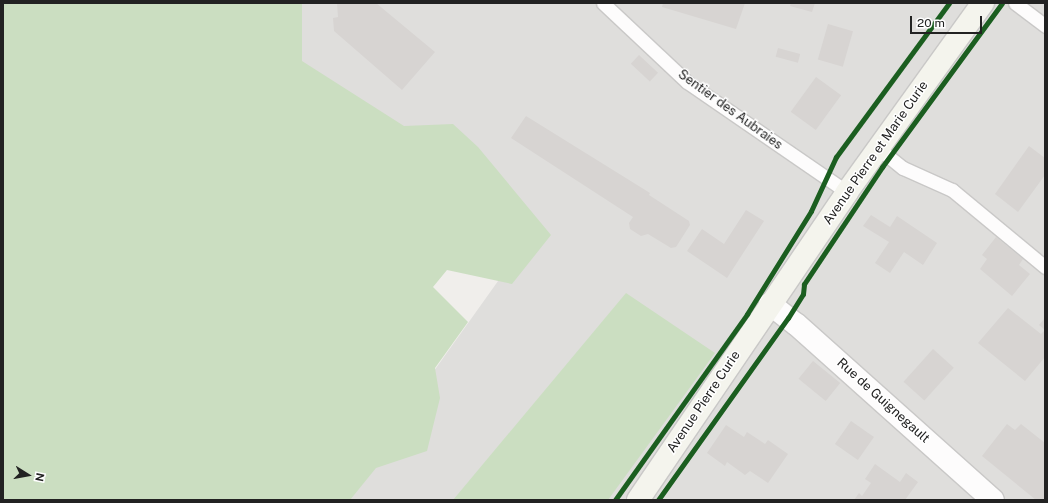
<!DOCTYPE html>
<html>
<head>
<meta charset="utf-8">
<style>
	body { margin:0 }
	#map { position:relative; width:1048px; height:503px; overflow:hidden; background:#f0eeeb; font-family:"Public Sans",sans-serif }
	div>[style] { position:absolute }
	.residential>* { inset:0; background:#dfdedc }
	.forest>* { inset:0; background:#cbdec1 }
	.building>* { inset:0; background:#d7d4d2; transform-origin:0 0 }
	.roads { filter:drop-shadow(1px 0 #c9c8c7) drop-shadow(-1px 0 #c9c8c7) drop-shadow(0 1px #c9c8c7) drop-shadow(0 -1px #c9c8c7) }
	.service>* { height:13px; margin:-6.5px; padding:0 6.5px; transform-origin:6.5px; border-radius:6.5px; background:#fdfcfc }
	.minor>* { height:22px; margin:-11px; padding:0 11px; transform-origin:11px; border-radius:11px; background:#fdfcfc }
	.secondary>* { height:22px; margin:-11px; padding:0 11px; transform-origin:11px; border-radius:11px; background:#f4f4ed }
	.cycleway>* { height:5px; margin:-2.5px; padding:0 2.5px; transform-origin:2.5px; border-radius:2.5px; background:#1b5e20 }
	span { translate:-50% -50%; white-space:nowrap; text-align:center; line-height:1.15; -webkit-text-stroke:3px #fff; paint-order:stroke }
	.street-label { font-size:13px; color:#222 }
	.frame { position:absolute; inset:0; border:4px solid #222; pointer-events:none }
	.north { position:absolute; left:8px; top:455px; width:40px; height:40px; -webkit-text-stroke:3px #fff; paint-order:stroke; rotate:101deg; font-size:11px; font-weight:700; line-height:16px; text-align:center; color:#222 }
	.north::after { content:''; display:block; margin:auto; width:14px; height:18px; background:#222; clip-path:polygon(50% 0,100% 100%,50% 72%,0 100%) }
	.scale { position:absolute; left:910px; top:16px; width:72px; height:18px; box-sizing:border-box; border:2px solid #222; border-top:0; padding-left:5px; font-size:12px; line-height:14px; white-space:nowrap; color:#222; -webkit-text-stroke:3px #fff; paint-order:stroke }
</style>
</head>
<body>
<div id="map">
	<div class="residential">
		<div style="clip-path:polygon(290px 3px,1045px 3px,1045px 500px,342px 500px,528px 239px,287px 83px)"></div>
	</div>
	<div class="forest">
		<div style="clip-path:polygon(3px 3px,302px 3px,302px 61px,404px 126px,453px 124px,478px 147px,551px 235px,512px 284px,447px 270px,433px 287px,468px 322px,435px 368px,440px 398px,427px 451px,376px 468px,350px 500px,3px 500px)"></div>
		<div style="clip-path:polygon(626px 293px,715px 353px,608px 500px,453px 500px)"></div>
	</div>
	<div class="building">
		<div style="clip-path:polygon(337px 3px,376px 3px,435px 52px,402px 90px,334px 31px,333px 18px,338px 17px)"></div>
		<div style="clip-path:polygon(663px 3px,745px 3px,736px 29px,662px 7px)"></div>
		<div style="clip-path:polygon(791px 3px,815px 3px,812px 12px,790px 6px)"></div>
		<div style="left:828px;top:24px;width:26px;height:37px;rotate:16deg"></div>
		<div style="left:778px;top:48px;width:23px;height:9px;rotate:15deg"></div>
		<div style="left:639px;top:55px;width:26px;height:12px;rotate:43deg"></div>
		<div style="left:816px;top:77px;width:31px;height:43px;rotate:36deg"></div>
		<div style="clip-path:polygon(526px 116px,650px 193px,649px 195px,689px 221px,690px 225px,676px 247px,671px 248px,648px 234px,641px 236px,630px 229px,629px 223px,633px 217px,511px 138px)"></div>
		<div style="clip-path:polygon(1029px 146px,1045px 158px,1045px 175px,1018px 212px,995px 194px)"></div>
		<div style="clip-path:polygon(746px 210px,764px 221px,727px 278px,687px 251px,702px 229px,724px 244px)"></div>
		<div style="clip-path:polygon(871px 215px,890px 227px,897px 216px,937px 243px,923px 265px,904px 252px,890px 273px,875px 263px,889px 242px,863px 226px)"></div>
		<div style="clip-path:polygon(996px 237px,1023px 259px,1019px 265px,1030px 274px,1012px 296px,980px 269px,987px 259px,982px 255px)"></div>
		<div style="clip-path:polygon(1008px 308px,1041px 334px,1045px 330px,1039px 325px,1045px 318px,1045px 357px,1025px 381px,978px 343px)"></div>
		<div style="left:933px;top:349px;width:28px;height:44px;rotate:42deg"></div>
		<div style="left:813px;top:361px;width:35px;height:23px;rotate:39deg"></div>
		<div style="left:851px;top:421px;width:28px;height:28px;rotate:35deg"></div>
		<div style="clip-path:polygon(1007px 424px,1015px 430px,1021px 424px,1045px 443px,1045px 500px,1036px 500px,982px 456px)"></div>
		<div style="clip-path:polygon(726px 425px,744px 437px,747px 432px,765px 444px,768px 440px,788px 454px,768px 483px,750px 471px,745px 475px,727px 462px,725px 466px,707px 453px)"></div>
		<div style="clip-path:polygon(875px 464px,900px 482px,906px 473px,918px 482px,905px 500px,854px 500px,859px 493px,862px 496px,871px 483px,865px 479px)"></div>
	</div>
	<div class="roads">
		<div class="service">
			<div style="left:603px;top:3px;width:115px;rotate:43.2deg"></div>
			<div style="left:687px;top:82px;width:194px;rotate:34.5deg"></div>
			<div style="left:1015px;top:3px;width:38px;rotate:37deg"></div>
			<div style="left:878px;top:148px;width:32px;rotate:39deg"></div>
			<div style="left:903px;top:168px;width:54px;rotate:24.2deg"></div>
			<div style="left:952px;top:190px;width:121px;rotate:39.6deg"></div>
		</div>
		<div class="minor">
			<div style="left:770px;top:304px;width:33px;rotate:38deg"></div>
			<div style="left:796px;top:324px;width:264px;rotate:41.8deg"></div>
		</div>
		<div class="secondary">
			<div style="left:638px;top:500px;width:372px;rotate:-55.8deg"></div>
			<div style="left:847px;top:192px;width:233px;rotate:-54.3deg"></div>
		</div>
	</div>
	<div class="cycleway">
		<div style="left:615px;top:500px;width:228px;rotate:-54.6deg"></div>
		<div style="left:747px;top:314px;width:121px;rotate:-58.1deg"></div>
		<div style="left:811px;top:211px;width:60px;rotate:-65.2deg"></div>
		<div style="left:836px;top:157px;width:191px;rotate:-53.7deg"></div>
		<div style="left:658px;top:500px;width:224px;rotate:-54.5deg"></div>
		<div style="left:788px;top:318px;width:28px;rotate:-58deg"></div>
		<div style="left:803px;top:294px;width:10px;rotate:-84deg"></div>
		<div style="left:804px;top:284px;width:141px;rotate:-56.3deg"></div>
		<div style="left:882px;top:167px;width:203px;rotate:-53.8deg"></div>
	</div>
	<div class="street-label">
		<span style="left:730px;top:110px;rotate:36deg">Sentier des Aubraies</span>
		<span style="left:876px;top:153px;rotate:-55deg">Avenue Pierre et Marie Curie</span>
		<span style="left:883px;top:401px;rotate:42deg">Rue de Guignegault</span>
		<span style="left:704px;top:402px;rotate:-56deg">Avenue Pierre Curie</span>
	</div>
	<div class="frame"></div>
	<div class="north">N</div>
	<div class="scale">20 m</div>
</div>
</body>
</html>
